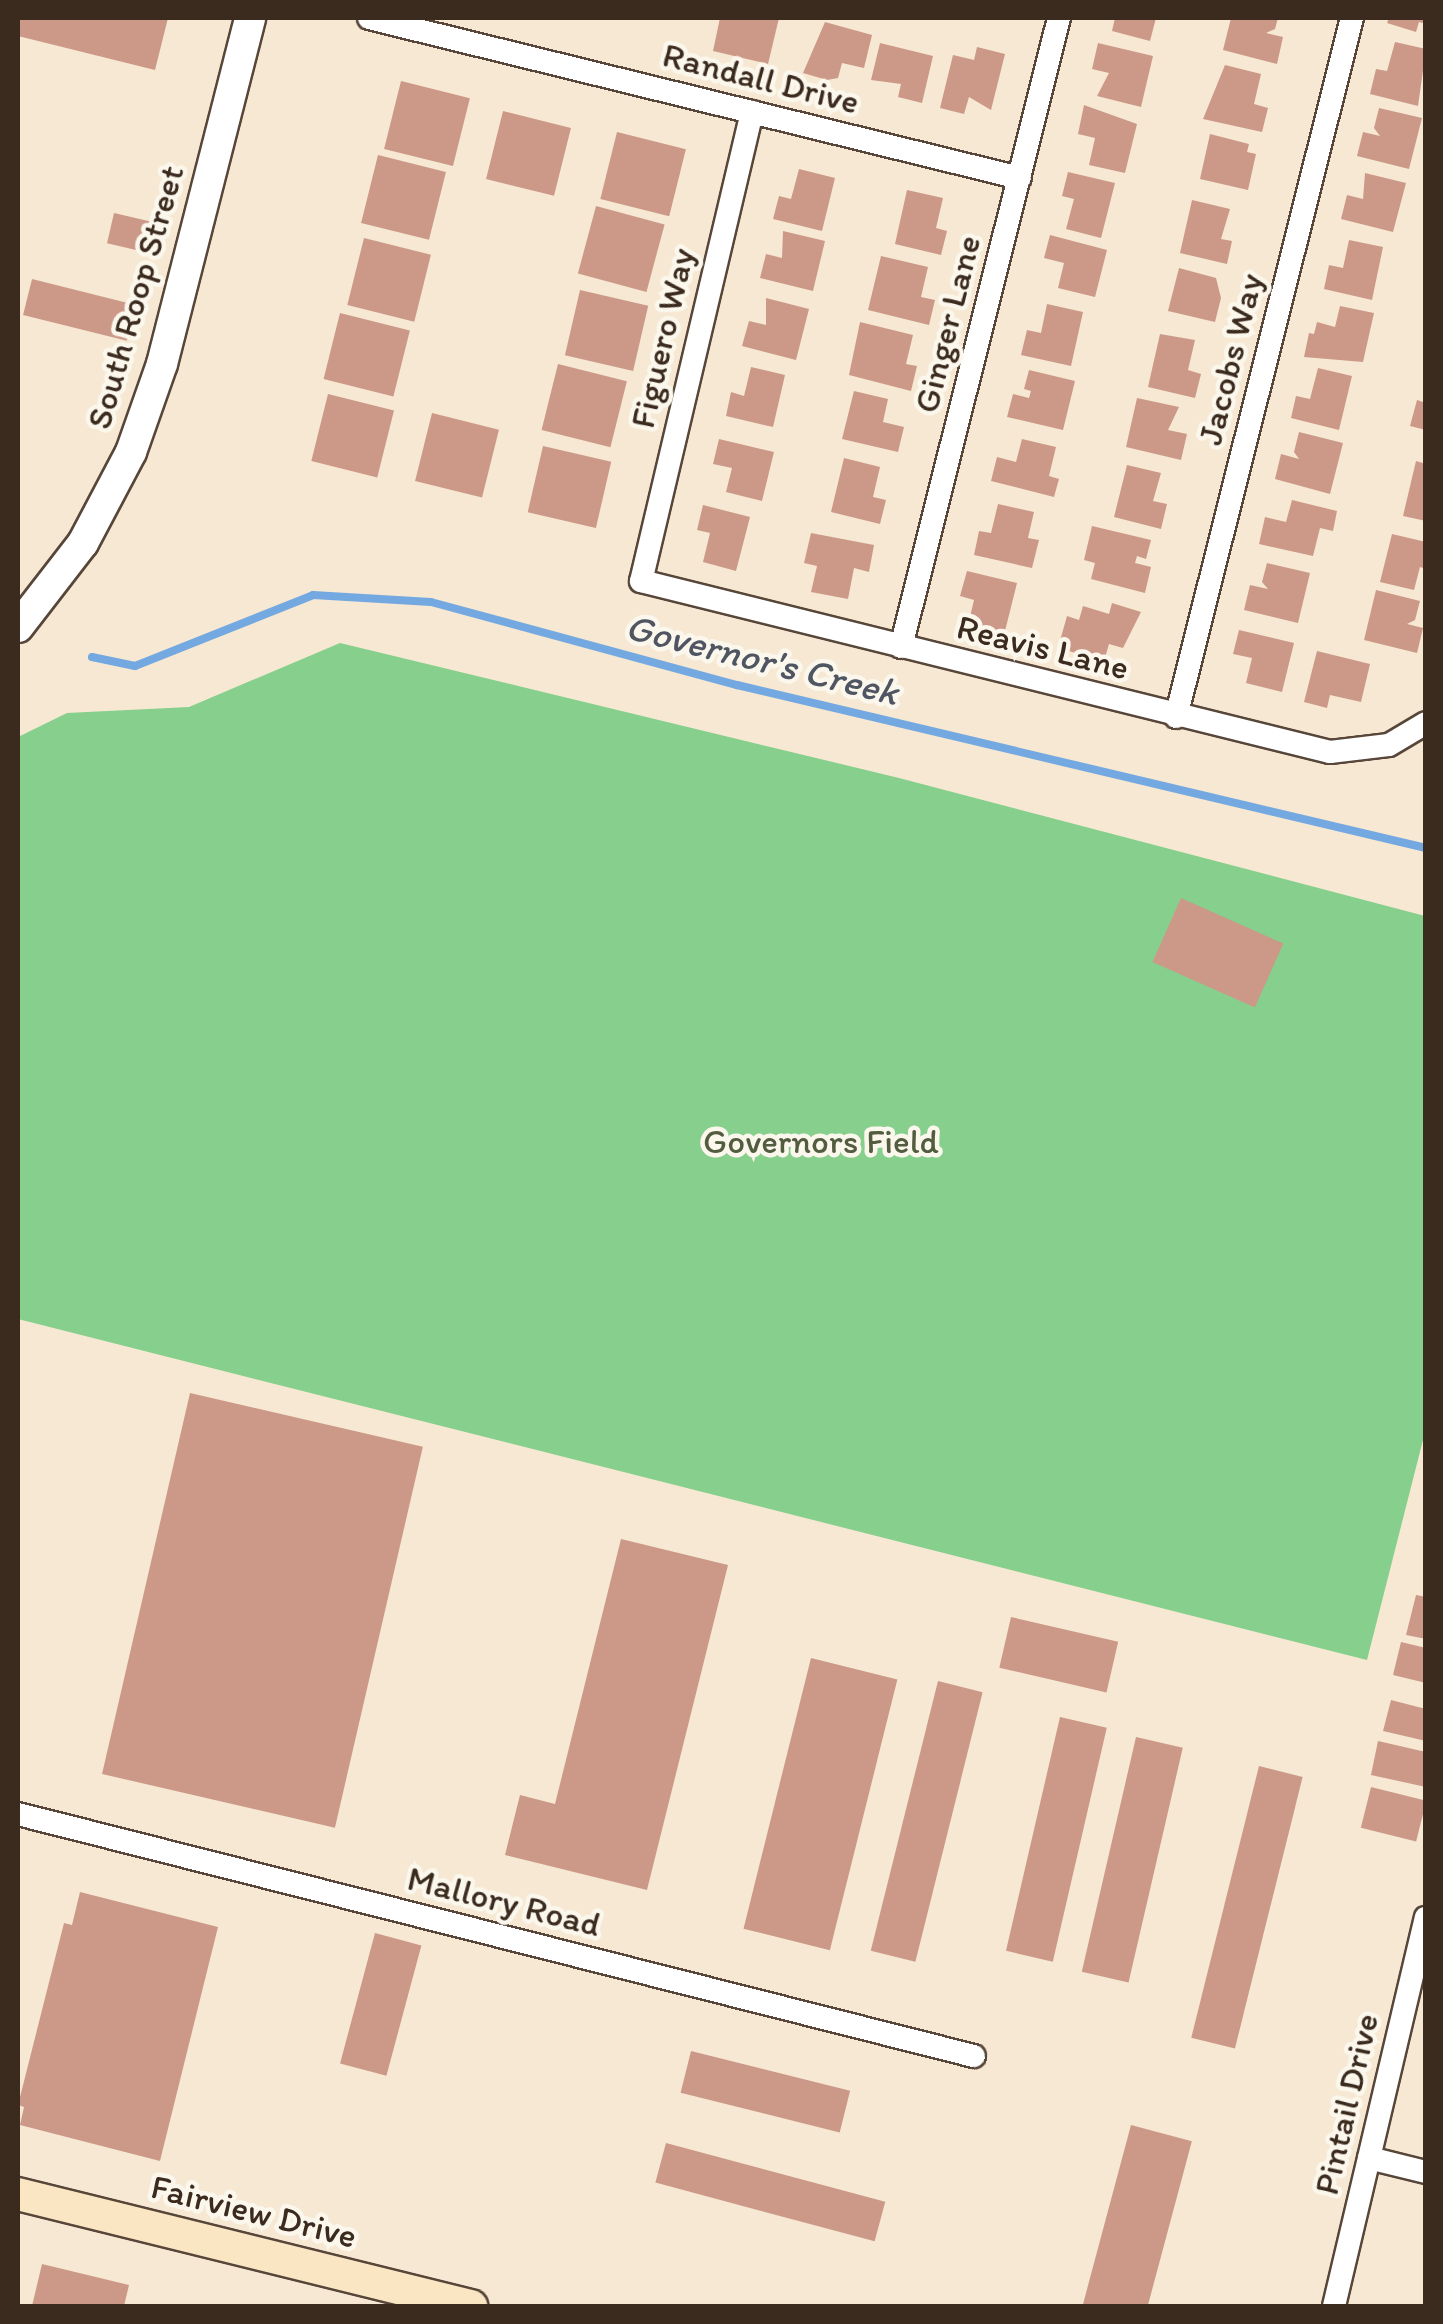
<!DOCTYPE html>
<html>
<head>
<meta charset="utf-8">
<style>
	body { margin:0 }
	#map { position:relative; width:1443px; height:2324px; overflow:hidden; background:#f6e8d2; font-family:Itim,sans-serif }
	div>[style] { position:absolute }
	.green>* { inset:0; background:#86cf8c }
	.stream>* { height:8px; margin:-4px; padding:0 4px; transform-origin:4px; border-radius:4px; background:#74a8e0 }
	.building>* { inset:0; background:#cc9989; transform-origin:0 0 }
	.roads { filter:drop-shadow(2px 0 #574639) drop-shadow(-2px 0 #574639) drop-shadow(0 2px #574639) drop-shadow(0 -2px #574639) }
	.minor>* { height:22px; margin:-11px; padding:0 11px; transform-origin:11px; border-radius:11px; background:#fff }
	.tertiary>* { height:30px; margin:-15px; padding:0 15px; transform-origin:15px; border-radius:15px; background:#fff }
	.secondary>* { height:32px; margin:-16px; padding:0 16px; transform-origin:16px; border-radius:16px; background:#fbe6c4 }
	span { translate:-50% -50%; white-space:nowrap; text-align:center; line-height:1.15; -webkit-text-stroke:9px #fbf7ec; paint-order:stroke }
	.street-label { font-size:35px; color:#3b2a1e }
	.park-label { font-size:35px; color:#525c3f }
	.water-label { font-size:38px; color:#4f5662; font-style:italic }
	.frame { position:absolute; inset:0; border:20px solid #3b2a1e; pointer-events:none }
</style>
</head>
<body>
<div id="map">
	<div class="green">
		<div style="clip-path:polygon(340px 643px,899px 778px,1425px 916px,1425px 1432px,1367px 1660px,18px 1319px,18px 737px,67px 713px,189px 707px)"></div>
	</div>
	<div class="stream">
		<div style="left:92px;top:657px;width:44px;rotate:11.8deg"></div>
		<div style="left:135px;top:666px;width:192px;rotate:-21.7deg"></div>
		<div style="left:313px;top:595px;width:118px;rotate:3.4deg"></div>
		<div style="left:431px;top:602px;width:317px;rotate:15.2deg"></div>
		<div style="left:737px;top:685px;width:708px;rotate:13.31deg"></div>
	</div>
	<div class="building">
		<div style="clip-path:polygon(18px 18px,168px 18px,155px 70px,18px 36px)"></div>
		<div style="clip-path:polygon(720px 18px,779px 18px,768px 64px,713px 51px)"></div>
		<div style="clip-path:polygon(1115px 18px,1156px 18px,1150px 41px,1112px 31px)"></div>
		<div style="clip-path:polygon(1231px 18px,1278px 18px,1275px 29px,1266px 33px,1283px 37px,1277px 64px,1223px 50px)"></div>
		<div style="clip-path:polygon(1389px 18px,1426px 18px,1426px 24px,1419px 22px,1416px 32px,1387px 23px)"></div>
		<div style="clip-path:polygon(825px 22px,872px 35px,864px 68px,842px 63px,838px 78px,827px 80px,803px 73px)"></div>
		<div style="clip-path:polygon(1395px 42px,1426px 49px,1418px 106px,1370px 94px,1376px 69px,1387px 71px)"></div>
		<div style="clip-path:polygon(880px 43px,933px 56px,922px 103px,898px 97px,901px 84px,871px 80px)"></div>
		<div style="clip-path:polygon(1098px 43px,1153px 56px,1141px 107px,1097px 96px,1109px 73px,1092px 69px)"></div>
		<div style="clip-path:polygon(977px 47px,1005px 54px,991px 110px,969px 97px,964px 114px,940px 108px,953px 55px,974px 60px)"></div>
		<div style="clip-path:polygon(1225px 65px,1261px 74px,1254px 104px,1268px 108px,1262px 132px,1203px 119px)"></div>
		<div style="left:401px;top:81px;width:71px;height:70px;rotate:14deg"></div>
		<div style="clip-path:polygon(1084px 105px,1137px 124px,1125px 173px,1089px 165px,1095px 138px,1078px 134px)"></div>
		<div style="clip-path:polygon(1379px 108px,1422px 118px,1409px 169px,1357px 156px,1363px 132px,1380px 136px,1374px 128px)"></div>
		<div style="left:503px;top:111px;width:70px;height:70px;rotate:14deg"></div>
		<div style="left:617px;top:132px;width:71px;height:69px;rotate:14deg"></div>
		<div style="clip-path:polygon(1210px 134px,1249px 144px,1247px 152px,1256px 154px,1248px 190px,1200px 179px)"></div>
		<div style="left:378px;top:155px;width:70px;height:70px;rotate:14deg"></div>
		<div style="clip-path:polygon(799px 169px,835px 178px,822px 231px,773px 219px,779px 196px,791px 199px)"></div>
		<div style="clip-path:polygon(1068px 172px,1115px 183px,1101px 238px,1066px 229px,1074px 199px,1062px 196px)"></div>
		<div style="clip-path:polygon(1365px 173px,1406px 183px,1393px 232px,1341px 219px,1347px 195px,1363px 199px)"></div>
		<div style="clip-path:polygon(907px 190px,943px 198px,936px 228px,947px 231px,941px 255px,895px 244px)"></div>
		<div style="clip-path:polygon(1192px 200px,1230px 209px,1221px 239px,1232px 241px,1227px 264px,1180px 253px)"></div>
		<div style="left:596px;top:206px;width:71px;height:70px;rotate:15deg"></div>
		<div style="left:114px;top:213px;width:43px;height:31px;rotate:13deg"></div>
		<div style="clip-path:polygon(783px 231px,825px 241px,813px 291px,760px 278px,766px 254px,782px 258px)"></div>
		<div style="clip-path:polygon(1050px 235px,1107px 250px,1095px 297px,1058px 288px,1064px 263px,1044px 258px)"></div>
		<div style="left:364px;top:238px;width:69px;height:69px;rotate:14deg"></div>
		<div style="clip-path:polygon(1349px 240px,1383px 247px,1372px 300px,1324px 289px,1329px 265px,1343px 268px)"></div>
		<div style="clip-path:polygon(881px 256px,928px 267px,921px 297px,935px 300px,929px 325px,868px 310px)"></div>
		<div style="clip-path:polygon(1179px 268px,1216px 278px,1221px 298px,1215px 322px,1168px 311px)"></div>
		<div style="left:32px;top:279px;width:107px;height:37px;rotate:14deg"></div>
		<div style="left:580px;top:290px;width:70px;height:67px;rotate:13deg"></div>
		<div style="clip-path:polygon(766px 298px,809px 309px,796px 360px,742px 346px,749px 321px,766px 325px)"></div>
		<div style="clip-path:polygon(1047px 304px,1083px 312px,1071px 366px,1021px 355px,1027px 330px,1041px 333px)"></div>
		<div style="clip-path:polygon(1340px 306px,1374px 313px,1363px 362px,1304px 357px,1309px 333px,1314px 334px,1317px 322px,1335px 327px)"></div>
		<div style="left:340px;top:313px;width:72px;height:68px;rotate:14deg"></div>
		<div style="clip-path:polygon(860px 322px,913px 335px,906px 364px,917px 366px,911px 391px,849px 375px)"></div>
		<div style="clip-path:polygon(1160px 334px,1195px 340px,1188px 370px,1201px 374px,1195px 398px,1148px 387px)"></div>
		<div style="left:558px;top:364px;width:71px;height:68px;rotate:14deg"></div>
		<div style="clip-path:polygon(751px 367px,785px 375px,773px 427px,726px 416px,731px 392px,744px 396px)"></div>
		<div style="clip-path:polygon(1318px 368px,1352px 376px,1339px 430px,1291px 418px,1296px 396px,1310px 399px)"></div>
		<div style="clip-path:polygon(1029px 370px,1075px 381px,1063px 430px,1007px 417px,1013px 394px,1029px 398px,1031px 391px,1024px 389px)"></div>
		<div style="clip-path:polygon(854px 391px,888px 399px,883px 422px,904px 427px,898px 452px,842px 439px)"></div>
		<div style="left:328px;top:394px;width:68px;height:69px;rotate:14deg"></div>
		<div style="clip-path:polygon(1137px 398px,1179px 407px,1168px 430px,1187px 434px,1181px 460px,1126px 447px)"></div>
		<div style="clip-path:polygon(1417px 400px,1426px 403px,1426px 430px,1410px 426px)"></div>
		<div style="left:432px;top:413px;width:69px;height:70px;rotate:14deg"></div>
		<div style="clip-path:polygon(1299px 432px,1343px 443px,1330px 494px,1275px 479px,1281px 454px,1299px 459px,1294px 452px)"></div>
		<div style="clip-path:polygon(719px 439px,774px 452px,762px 501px,726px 492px,732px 468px,713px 464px)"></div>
		<div style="clip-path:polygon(1022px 439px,1056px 447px,1049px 476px,1059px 479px,1054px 497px,991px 481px,997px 457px,1016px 462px)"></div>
		<div style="left:543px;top:446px;width:70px;height:68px;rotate:13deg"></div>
		<div style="clip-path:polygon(844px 458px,880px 467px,873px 497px,886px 500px,880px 524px,831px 512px)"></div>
		<div style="clip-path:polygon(1416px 461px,1426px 464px,1426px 521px,1403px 516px)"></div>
		<div style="clip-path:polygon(1127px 465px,1161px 473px,1153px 501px,1167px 504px,1161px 529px,1114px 517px)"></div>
		<div style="clip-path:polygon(1292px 500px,1337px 511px,1333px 531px,1320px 528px,1313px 556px,1259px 544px,1265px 517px,1286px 522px)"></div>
		<div style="clip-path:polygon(998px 504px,1034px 512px,1028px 538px,1039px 540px,1032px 568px,974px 555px,979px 531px,991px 533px)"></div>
		<div style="clip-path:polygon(703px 505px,750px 517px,736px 571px,703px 562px,710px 533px,697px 530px)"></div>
		<div style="clip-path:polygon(1092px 526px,1151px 540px,1146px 559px,1137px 556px,1135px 563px,1151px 567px,1145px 593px,1091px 579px,1095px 563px,1084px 560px)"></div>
		<div style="clip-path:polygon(811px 533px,874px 545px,869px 572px,854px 568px,848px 599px,811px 592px,817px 566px,804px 563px)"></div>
		<div style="clip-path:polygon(1392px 534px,1426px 542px,1426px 569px,1420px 567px,1414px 590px,1380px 582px)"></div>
		<div style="clip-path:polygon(1267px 563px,1310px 573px,1298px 623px,1244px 610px,1250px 585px,1268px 589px,1262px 582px)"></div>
		<div style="clip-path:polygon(967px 571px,1017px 583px,1003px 639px,967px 629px,974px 600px,960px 596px)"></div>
		<div style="clip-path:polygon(1376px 590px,1420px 601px,1415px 620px,1407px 624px,1423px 628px,1417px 653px,1364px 640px)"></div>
		<div style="clip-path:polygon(1112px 603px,1141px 612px,1123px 648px,1109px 644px,1104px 661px,1058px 648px,1067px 616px,1079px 620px,1083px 606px,1109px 614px)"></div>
		<div style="clip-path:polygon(1239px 630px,1294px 643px,1282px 692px,1246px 683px,1252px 658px,1233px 654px)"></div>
		<div style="clip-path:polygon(1317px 651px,1370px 664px,1361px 702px,1330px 695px,1327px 708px,1304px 702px)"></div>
		<div style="left:1181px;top:898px;width:112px;height:70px;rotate:24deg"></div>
		<div style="left:190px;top:1393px;width:239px;height:391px;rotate:13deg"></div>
		<div style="clip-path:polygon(621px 1539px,728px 1565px,647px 1890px,505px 1855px,520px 1795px,555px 1804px)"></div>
		<div style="clip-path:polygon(1416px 1595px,1426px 1597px,1426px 1639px,1406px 1635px)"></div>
		<div style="left:1011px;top:1617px;width:110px;height:52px;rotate:13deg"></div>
		<div style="clip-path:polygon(1401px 1642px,1426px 1648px,1426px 1683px,1393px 1675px)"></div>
		<div style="left:811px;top:1658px;width:89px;height:279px;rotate:14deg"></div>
		<div style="left:938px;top:1681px;width:46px;height:278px;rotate:14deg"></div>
		<div style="clip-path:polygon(1391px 1700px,1426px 1709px,1426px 1741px,1383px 1731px)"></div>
		<div style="left:1060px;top:1717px;width:48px;height:240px;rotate:13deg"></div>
		<div style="left:1136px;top:1737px;width:48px;height:241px;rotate:13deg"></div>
		<div style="clip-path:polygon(1378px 1741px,1426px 1752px,1426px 1787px,1371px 1775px)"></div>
		<div style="left:1259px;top:1766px;width:45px;height:280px;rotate:14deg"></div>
		<div style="left:1371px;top:1787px;width:57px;height:42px;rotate:14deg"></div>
		<div style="clip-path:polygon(80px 1892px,218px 1927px,160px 2161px,20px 2125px,24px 2107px,18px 2105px,64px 1923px,72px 1925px)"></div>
		<div style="left:375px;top:1933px;width:48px;height:135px;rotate:15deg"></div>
		<div style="left:691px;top:2051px;width:164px;height:43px;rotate:14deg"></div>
		<div style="left:1131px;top:2125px;width:63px;height:187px;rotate:15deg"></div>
		<div style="left:666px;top:2143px;width:227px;height:41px;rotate:15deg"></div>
		<div style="clip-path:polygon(42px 2264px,129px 2285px,124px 2306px,32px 2306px)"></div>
	</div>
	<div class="roads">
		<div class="minor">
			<div style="left:369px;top:18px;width:670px;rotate:13.81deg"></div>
			<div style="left:752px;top:112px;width:482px;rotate:103.3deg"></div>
			<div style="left:641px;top:581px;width:710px;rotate:13.94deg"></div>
			<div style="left:1330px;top:752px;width:59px;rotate:-6.8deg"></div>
			<div style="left:1389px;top:745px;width:43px;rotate:-30.7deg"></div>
			<div style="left:901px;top:647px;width:649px;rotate:-75.9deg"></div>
			<div style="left:1176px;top:717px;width:721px;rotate:-75.87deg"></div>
			<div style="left:18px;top:1814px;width:986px;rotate:14.21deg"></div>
			<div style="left:1369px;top:2158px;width:59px;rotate:13.8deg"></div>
			<div style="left:1334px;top:2306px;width:399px;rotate:-76.7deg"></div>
		</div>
		<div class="tertiary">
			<div style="left:18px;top:627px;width:106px;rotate:-52.3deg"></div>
			<div style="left:83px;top:543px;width:103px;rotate:-62.2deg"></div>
			<div style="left:131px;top:452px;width:93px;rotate:-70.6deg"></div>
			<div style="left:162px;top:364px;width:357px;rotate:-75.7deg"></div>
		</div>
		<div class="secondary">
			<div style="left:18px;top:2194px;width:467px;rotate:13.9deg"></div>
		</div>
	</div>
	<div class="street-label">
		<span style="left:761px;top:78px;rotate:14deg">Randall Drive</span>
		<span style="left:135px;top:297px;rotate:-74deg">South Roop Street</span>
		<span style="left:947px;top:324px;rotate:-76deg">Ginger Lane</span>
		<span style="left:662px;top:338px;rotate:-77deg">Figuero Way</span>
		<span style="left:1230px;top:359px;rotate:-76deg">Jacobs Way</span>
		<span style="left:1043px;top:647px;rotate:14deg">Reavis Lane</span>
		<span style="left:504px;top:1901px;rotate:14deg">Mallory Road</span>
		<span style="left:1346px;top:2104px;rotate:-77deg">Pintail Drive</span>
		<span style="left:254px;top:2211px;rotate:14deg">Fairview Drive</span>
	</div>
	<div class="park-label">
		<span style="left:821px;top:1141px">Governors Field</span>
	</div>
	<div class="water-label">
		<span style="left:762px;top:660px;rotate:14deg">Governor's Creek</span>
	</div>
	<div class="frame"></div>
</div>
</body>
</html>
